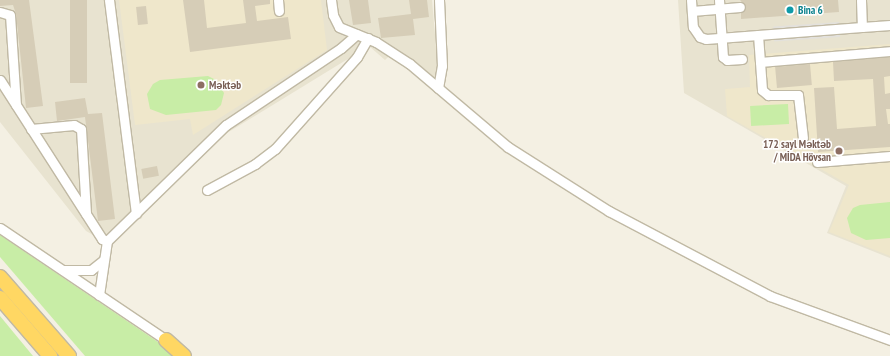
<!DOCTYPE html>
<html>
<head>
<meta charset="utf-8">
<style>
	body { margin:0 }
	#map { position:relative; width:890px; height:356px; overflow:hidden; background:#f4f0e3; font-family:"PT Sans Narrow",sans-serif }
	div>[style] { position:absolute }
	.residential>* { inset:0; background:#e8e3d0 }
	.education>* { inset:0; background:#efe7cb }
	.green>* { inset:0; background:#c8eda6; transform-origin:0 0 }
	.parking>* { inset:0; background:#e3e1dc; transform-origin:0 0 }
	.building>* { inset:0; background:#d6cdb7; transform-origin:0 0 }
	.roads { filter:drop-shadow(1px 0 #c0b9a4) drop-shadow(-1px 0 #c0b9a4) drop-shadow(0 1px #c0b9a4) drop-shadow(0 -1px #c0b9a4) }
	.minor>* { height:9px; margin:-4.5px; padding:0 4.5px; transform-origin:4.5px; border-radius:4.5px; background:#fff }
	.highway>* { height:14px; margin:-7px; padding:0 7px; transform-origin:7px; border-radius:7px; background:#ffd763 }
	.dots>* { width:11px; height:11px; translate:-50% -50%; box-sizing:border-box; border:2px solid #fff; border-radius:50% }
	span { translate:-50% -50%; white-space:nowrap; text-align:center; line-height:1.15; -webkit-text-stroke:3px #fff; paint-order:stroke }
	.culture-label { font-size:11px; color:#0d838f; font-weight:700 }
	.left { translate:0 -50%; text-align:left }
	.education-label { font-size:11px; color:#785e54; font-weight:700 }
	.right { translate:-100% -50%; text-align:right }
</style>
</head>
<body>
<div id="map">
	<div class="residential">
		<div style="clip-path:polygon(0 0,432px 0,439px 81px,397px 49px,385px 60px,369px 46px,227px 133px,111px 245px,86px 231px,0 122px)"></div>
		<div style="clip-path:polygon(678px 0,890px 0,890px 258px,827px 233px,846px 186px,684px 93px)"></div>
	</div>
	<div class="education">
		<div style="clip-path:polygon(119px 0,321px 0,327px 50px,193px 135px,190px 119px,135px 125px)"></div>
		<div style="clip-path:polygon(890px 44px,890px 256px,829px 232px,849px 185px,727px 116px,725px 89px,750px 87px,749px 55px)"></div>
	</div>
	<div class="green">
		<div style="clip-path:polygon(208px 76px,216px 80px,224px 93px,221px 105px,216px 110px,166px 115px,150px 109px,147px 94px,153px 84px,160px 80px)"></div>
		<div style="left:788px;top:104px;width:20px;height:38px;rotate:87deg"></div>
		<div style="clip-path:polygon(890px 202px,890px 238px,866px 240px,851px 233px,847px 218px,853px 208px,860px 205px)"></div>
		<div style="clip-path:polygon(0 235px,161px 344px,174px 356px,85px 356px,0 257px)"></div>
		<div style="clip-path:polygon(0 316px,33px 356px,0 356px)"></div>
	</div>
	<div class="parking">
		<div style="left:839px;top:22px;width:15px;height:66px;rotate:86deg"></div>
	</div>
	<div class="building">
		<div style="clip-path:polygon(0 0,29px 0,43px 106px,26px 108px,16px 14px,13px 5px,0 6px)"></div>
		<div style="left:70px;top:0;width:17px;height:83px"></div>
		<div style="clip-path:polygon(183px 0,204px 0,207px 28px,246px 23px,243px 0,270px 0,270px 4px,255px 6px,257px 21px,288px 17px,291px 39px,190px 52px)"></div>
		<div style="clip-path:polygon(349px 0,368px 0,371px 23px,353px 25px)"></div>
		<div style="clip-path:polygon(409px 0,427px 0,429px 17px,413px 19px,415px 35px,381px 38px,378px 18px,411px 14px)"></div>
		<div style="clip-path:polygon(740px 0,838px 0,839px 12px,741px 19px,741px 13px,746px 7px)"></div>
		<div style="left:146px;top:6px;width:18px;height:10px;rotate:84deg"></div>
		<div style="clip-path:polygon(890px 57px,890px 76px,884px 77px,885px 94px,890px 93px,890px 109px,886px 109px,888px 124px,890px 124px,890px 147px,818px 152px,814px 88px,834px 87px,837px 129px,876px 126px,873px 79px,834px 81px,833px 62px)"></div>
		<div style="left:810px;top:64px;width:21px;height:35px;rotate:85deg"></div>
		<div style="clip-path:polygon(85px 98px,88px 114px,102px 113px,115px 219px,98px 221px,85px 117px,57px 121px,55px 102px)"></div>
		<div style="left:157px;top:166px;width:10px;height:16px;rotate:79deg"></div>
	</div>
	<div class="roads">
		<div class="minor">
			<div style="left:109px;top:0;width:215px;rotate:82.8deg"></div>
			<div style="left:278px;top:0;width:11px;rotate:85deg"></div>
			<div style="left:331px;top:0;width:15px;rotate:82deg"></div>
			<div style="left:333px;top:15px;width:13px;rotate:63deg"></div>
			<div style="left:339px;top:27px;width:40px;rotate:22deg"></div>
			<div style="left:376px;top:42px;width:40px;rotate:32.9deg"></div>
			<div style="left:410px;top:64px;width:128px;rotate:40.3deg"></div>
			<div style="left:508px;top:147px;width:120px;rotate:32.4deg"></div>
			<div style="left:609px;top:211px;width:182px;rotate:27.8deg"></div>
			<div style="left:770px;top:296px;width:128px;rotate:20.1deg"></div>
			<div style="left:691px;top:0;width:27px;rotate:86deg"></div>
			<div style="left:693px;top:27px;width:12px;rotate:55deg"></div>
			<div style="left:700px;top:37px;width:6px;rotate:18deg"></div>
			<div style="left:706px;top:39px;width:156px;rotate:-4.4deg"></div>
			<div style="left:719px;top:0;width:57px;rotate:86deg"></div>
			<div style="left:723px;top:57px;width:5px;rotate:37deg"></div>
			<div style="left:727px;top:60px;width:15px;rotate:-4deg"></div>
			<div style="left:861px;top:0;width:27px;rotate:88deg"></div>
			<div style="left:862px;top:27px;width:28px;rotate:-4deg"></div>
			<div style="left:692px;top:11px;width:48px;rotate:-4.8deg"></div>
			<div style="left:0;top:12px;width:10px;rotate:17deg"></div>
			<div style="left:10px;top:15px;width:90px;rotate:86.2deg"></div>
			<div style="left:758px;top:35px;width:55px;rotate:85.8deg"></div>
			<div style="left:762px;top:90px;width:8px;rotate:40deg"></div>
			<div style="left:768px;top:95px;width:30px"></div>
			<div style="left:798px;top:95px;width:43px;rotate:83.4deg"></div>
			<div style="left:760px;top:62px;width:130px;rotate:-4.8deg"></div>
			<div style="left:0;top:80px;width:189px;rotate:57.3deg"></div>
			<div style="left:102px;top:239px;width:5px;rotate:22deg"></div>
			<div style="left:107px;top:241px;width:166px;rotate:-44.3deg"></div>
			<div style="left:226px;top:125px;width:138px;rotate:-33.8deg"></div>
			<div style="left:341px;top:48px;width:21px;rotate:-41deg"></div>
			<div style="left:438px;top:88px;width:22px;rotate:-80deg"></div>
			<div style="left:442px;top:66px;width:66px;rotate:-92.6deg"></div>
			<div style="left:31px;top:129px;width:43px;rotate:-5.3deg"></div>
			<div style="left:74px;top:125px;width:8px;rotate:30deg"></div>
			<div style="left:81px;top:129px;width:85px;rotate:86.6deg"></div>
			<div style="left:817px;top:162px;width:73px;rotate:-4.7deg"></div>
			<div style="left:207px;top:190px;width:55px;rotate:-28.4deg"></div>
			<div style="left:255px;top:164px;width:25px;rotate:-37deg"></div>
			<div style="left:275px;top:149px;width:123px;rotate:-48.3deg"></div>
			<div style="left:357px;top:57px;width:22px;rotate:-60deg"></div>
			<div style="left:0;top:228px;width:200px;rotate:34deg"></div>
			<div style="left:63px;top:270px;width:28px"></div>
			<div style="left:91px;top:270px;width:16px;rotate:-38deg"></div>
			<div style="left:99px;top:295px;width:55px;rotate:-81.6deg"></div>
		</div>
		<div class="highway">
			<div style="left:0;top:277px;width:105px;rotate:48.9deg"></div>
			<div style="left:0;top:298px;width:77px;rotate:49.2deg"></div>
			<div style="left:166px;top:340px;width:24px;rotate:42deg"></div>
		</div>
	</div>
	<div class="dots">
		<div style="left:790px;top:10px;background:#0f9aa8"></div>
		<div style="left:201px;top:85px;background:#8d6e63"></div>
		<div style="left:839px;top:151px;background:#8d6e63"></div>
	</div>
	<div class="culture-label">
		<span class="left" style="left:798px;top:10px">Bina 6</span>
	</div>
	<div class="education-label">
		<span class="left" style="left:209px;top:85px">Məktəb</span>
		<span class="right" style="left:831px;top:151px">172 sayl Məktəb<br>/ MİDA Hövsan</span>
	</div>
</div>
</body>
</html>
